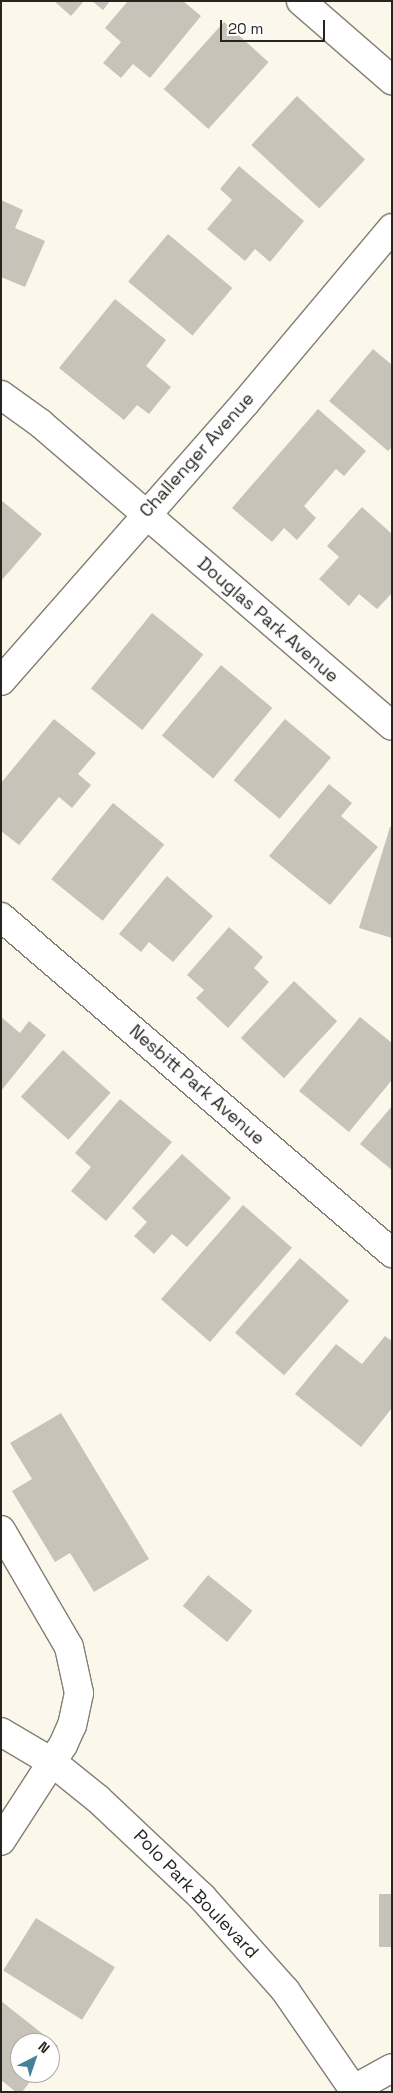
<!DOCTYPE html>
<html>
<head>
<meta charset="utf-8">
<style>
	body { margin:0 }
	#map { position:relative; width:393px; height:2093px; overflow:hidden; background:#fbf7eb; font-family:"Space Grotesk",sans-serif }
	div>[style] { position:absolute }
	.building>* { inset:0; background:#c8c3b8; transform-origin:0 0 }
	.roads { filter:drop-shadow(1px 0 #827e74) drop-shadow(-1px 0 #827e74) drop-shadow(0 1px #827e74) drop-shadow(0 -1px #827e74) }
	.minor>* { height:28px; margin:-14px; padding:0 14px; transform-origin:14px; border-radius:14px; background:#fff }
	span { translate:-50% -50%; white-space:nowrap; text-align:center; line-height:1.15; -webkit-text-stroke:4px #fff; paint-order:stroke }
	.street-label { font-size:18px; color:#262520 }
	.frame { position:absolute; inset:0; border:2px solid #262520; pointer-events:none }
	.north { position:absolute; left:10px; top:2033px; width:50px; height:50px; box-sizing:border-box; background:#fff; border:1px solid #a8a8a6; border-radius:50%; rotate:41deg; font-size:14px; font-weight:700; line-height:20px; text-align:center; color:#262520 }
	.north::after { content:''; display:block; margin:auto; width:18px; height:22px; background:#438297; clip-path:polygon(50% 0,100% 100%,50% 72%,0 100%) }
	.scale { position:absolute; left:220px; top:20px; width:105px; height:22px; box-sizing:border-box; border:2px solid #262520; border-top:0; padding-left:6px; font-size:15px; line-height:18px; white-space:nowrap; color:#262520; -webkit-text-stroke:4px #fff; paint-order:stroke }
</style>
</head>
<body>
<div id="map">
	<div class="building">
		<div style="clip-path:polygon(54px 1px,84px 1px,71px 16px)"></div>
		<div style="clip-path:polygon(92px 1px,110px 1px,103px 10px)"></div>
		<div style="clip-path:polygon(128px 1px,183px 1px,201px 16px,150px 78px,133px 64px,121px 78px,103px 63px,121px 42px,105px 28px)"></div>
		<div style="left:224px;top:22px;width:60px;height:90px;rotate:42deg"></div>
		<div style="left:297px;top:96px;width:93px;height:67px;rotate:43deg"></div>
		<div style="clip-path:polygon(239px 166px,304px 221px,270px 262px,255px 249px,245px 261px,207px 229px,232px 200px,220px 189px)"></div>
		<div style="clip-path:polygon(1px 200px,23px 210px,15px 228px,45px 241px,25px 287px,1px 277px)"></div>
		<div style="left:168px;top:234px;width:84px;height:62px;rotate:40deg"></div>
		<div style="clip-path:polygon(115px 299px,166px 340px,146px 366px,171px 387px,149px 414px,137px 405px,124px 420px,59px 368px)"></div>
		<div style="clip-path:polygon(373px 349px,392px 365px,392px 447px,388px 451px,329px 401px)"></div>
		<div style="clip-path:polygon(318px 409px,366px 451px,344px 476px,336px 469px,304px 506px,316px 518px,297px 540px,284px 528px,272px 542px,232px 508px)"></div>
		<div style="clip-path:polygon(1px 500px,42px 534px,1px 581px)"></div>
		<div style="clip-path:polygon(362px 507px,392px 534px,392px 593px,377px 609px,359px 594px,349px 606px,319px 579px,339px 557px,327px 546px)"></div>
		<div style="left:152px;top:613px;width:66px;height:97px;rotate:39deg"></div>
		<div style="left:221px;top:665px;width:67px;height:92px;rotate:40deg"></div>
		<div style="clip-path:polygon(54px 719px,96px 753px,78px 774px,91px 785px,72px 808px,59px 797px,19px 845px,1px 831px,1px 783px)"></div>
		<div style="left:285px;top:719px;width:60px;height:80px;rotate:40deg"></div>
		<div style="clip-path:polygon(329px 784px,352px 803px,341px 816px,378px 847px,330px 905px,269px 856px)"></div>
		<div style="left:113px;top:803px;width:66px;height:98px;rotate:39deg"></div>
		<div style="clip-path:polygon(390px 827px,392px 827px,392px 938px,359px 928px)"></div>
		<div style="clip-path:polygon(167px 876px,213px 916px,173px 962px,149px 942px,141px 952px,119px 934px)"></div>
		<div style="clip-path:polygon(229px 927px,263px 957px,254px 968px,269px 982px,228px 1028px,196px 998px,204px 990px,187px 975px)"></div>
		<div style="left:294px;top:981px;width:59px;height:78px;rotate:43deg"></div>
		<div style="clip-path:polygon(1px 1017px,20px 1033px,29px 1021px,46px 1035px,1px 1091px)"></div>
		<div style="clip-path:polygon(360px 1017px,392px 1043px,392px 1080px,349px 1132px,299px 1091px)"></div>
		<div style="left:63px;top:1050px;width:64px;height:63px;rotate:42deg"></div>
		<div style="clip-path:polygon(120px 1099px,172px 1142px,106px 1221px,71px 1191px,91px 1167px,75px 1153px)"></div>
		<div style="clip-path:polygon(392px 1106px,392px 1170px,360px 1144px)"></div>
		<div style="clip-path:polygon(182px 1154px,231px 1198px,187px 1247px,172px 1234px,154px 1254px,134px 1236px,147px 1222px,132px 1208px)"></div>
		<div style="left:243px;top:1205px;width:65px;height:125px;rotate:41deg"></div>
		<div style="left:300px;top:1258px;width:65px;height:99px;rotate:41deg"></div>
		<div style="clip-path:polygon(385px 1336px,392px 1341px,392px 1408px,361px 1447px,295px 1394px,336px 1344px,362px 1364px)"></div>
		<div style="clip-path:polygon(61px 1413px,149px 1559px,94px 1592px,70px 1553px,55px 1562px,12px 1491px,32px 1479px,10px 1443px)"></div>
		<div style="left:208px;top:1575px;width:57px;height:40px;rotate:39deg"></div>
		<div style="left:379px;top:1894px;width:13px;height:53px"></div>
		<div style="left:36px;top:1918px;width:93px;height:62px;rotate:32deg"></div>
		<div style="clip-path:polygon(1px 2001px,58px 2046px,50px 2056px,50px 2043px,20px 2043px,20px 2073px,37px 2073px,22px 2092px,16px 2092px,1px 2080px)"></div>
	</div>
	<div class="roads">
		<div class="minor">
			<div style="left:301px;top:1px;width:121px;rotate:41deg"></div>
			<div style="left:1px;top:395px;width:48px;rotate:35.7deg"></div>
			<div style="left:40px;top:423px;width:464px;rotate:40.7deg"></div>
			<div style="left:1px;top:681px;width:371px;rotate:-48.7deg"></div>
			<div style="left:246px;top:402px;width:227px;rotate:-50deg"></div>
			<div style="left:1px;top:917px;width:516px;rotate:40.67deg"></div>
			<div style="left:1px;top:1530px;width:135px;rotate:59.8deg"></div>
			<div style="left:69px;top:1647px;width:47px;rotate:77.7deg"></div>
			<div style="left:79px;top:1693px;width:33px;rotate:102deg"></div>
			<div style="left:72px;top:1725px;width:22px;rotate:114deg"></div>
			<div style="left:63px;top:1745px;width:114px;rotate:122.9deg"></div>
			<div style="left:1px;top:1732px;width:59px;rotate:30.5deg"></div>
			<div style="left:52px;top:1762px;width:59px;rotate:38.8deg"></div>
			<div style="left:98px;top:1799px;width:143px;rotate:43.3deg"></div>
			<div style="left:202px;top:1897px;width:125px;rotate:48.3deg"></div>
			<div style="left:285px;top:1990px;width:124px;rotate:55.5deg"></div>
			<div style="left:354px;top:2089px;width:43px;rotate:-28.9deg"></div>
		</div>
	</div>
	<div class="street-label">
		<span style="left:197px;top:455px;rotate:-48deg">Challenger Avenue</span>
		<span style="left:268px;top:620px;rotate:41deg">Douglas Park Avenue</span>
		<span style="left:197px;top:1085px;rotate:41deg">Nesbitt Park Avenue</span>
		<span style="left:196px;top:1894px;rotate:46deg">Polo Park Boulevard</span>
	</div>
	<div class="frame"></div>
	<div class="north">N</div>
	<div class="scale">20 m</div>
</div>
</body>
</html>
